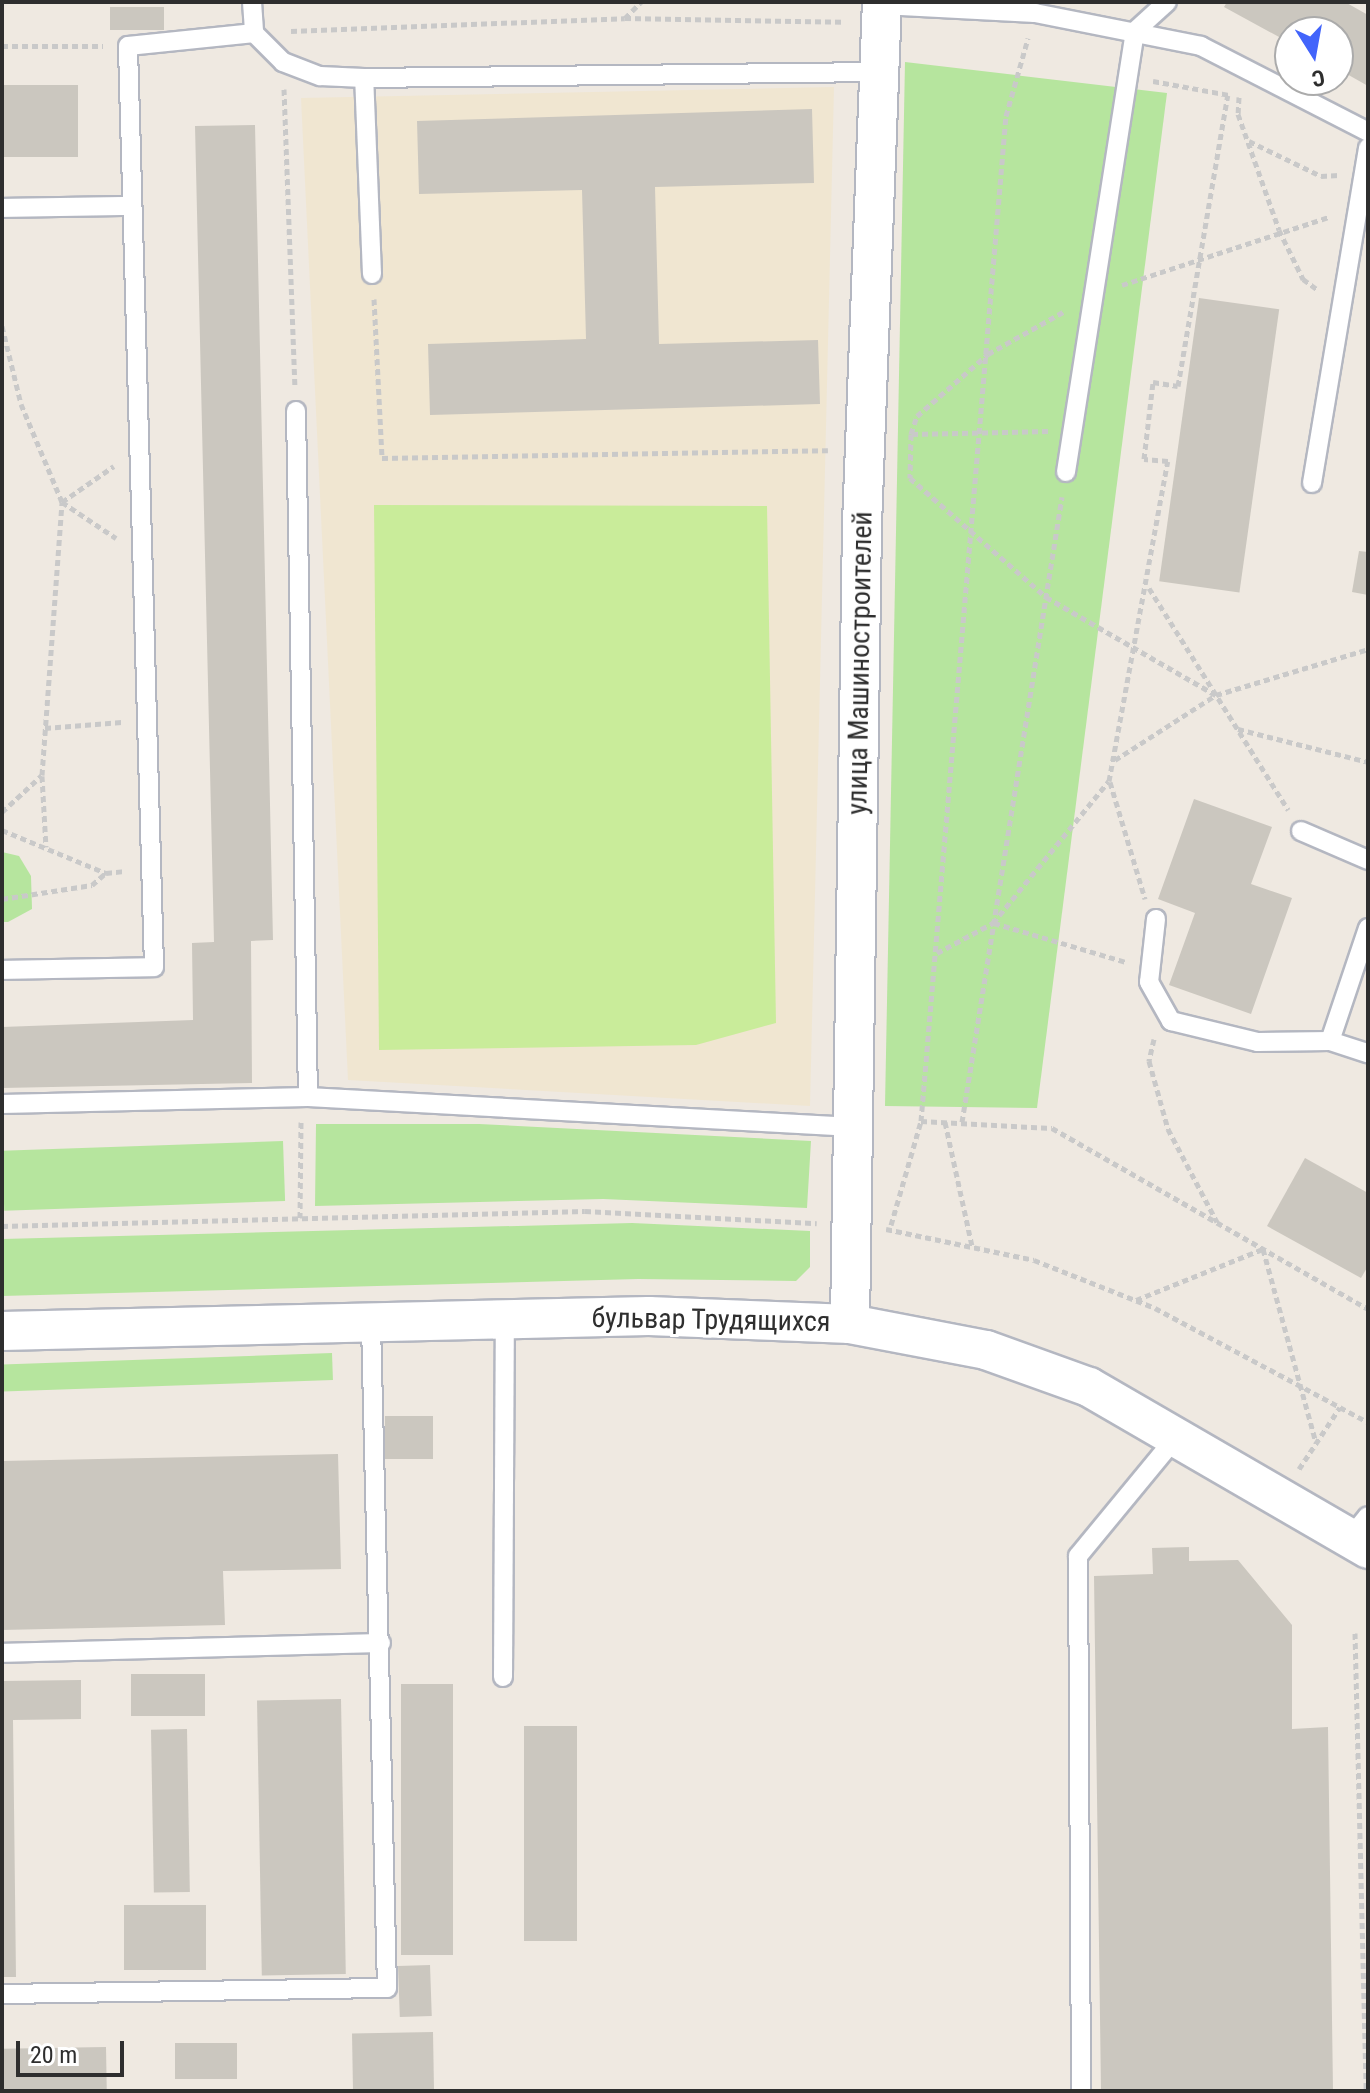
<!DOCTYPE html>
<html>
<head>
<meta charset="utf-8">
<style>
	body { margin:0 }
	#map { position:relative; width:1370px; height:2093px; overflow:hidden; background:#efe9e1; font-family:"Roboto Condensed",sans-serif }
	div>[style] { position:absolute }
	.education>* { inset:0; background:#f0e6d1 }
	.green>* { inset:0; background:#b6e59e; transform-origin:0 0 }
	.pitch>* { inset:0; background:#c9ec9a }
	.building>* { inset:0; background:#cbc7bf; transform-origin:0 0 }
	.path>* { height:5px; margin-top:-2.5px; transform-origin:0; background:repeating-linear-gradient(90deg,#c9c9c9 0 6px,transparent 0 10px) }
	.roads { filter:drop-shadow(2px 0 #b4b7c1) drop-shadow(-2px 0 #b4b7c1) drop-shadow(0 2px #b4b7c1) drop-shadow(0 -2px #b4b7c1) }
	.service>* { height:18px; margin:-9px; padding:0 9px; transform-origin:9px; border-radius:9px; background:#fff }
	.minor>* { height:38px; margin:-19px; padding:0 19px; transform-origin:19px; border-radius:19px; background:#fff }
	span { translate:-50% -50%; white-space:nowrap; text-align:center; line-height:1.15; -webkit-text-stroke:6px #fff; paint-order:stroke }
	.street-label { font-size:28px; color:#2e2e2e }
	.frame { position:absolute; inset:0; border:4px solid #2e2e2e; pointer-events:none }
	.north { position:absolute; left:1274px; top:16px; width:80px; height:80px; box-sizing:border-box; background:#fff; border:2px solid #ababab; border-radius:50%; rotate:169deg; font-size:22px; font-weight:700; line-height:32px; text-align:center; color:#2e2e2e }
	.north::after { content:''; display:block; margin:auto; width:28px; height:36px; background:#4264fb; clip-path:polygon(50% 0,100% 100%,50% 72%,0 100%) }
	.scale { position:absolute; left:16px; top:2041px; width:108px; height:36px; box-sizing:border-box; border:4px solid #2e2e2e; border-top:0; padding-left:10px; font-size:24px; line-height:28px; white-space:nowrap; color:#2e2e2e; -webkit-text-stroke:6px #fff; paint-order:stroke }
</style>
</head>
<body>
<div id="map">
	<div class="education">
		<div style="clip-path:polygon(834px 87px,810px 1106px,348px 1080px,301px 98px)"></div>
	</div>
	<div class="green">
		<div style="clip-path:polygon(905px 62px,1167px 93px,1037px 1108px,885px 1106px)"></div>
		<div style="clip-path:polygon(2px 852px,19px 856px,31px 876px,32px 909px,8px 922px,2px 922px)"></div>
		<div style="clip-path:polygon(316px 1124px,479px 1124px,811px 1141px,807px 1208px,603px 1199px,315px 1206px)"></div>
		<div style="left:283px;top:1141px;width:60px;height:281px;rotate:88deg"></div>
		<div style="clip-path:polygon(632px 1223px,810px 1231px,810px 1267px,796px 1281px,638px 1279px,2px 1296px,2px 1239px)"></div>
		<div style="left:332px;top:1353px;width:27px;height:330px;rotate:88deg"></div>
	</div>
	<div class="pitch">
		<div style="clip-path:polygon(374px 505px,767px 506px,776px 1023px,696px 1045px,379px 1050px)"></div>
	</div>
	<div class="building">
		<div style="clip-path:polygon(1227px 2px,1345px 2px,1368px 15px,1368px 86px,1338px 69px,1338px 32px,1290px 32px,1290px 43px,1224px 7px)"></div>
		<div style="left:164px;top:7px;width:23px;height:54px;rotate:90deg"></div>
		<div style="left:2px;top:85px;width:76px;height:72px"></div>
		<div style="clip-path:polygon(812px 109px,814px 183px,655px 187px,659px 344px,818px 340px,820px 404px,430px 415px,428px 344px,586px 339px,582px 190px,419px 194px,417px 121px)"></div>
		<div style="clip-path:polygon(255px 125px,273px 940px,251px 941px,252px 1083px,2px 1088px,2px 1027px,193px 1020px,192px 943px,214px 942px,195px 126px)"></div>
		<div style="left:1199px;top:298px;width:81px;height:286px;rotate:8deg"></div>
		<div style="clip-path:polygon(1359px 551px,1368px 552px,1368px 595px,1352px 592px)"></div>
		<div style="clip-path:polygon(1194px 799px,1272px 827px,1251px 884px,1292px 898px,1251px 1014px,1169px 985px,1195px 913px,1158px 899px)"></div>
		<div style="clip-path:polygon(1305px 1158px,1368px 1193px,1368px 1266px,1361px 1278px,1267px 1226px)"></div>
		<div style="left:385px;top:1416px;width:48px;height:43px"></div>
		<div style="clip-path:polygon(338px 1454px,341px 1569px,223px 1571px,225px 1625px,2px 1630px,2px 1461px)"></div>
		<div style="clip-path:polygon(1189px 1547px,1189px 1561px,1238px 1560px,1292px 1625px,1292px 1729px,1328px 1727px,1333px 2091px,1101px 2091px,1094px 1576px,1153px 1574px,1152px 1548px)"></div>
		<div style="left:205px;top:1674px;width:42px;height:74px;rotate:90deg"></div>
		<div style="clip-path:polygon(81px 1680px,81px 1719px,13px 1720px,16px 1977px,2px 1977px,2px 1681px)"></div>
		<div style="left:401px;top:1684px;width:52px;height:271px"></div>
		<div style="left:341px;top:1699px;width:275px;height:84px;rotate:89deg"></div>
		<div style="left:577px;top:1726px;width:215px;height:53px;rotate:90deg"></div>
		<div style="left:187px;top:1729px;width:163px;height:36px;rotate:89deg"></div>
		<div style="left:206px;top:1905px;width:65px;height:82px;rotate:90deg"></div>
		<div style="left:430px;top:1965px;width:51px;height:32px;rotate:88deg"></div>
		<div style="left:433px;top:2032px;width:59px;height:81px;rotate:89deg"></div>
		<div style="left:175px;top:2043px;width:62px;height:36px"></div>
		<div style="left:106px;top:2047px;width:44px;height:104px;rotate:89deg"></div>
	</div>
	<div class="path">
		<div style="left:625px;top:18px;width:23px;rotate:-45deg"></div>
		<div style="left:291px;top:31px;width:334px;rotate:-2.2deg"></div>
		<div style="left:625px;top:18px;width:219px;rotate:1deg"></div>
		<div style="left:2px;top:46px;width:101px"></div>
		<div style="left:1153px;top:81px;width:77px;rotate:10.4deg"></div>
		<div style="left:284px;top:89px;width:297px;rotate:87.9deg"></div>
		<div style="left:1239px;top:97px;width:17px;rotate:93deg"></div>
		<div style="left:1238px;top:114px;width:123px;rotate:70.5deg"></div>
		<div style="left:1279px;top:230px;width:55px;rotate:63.9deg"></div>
		<div style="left:1303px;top:279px;width:19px;rotate:36deg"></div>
		<div style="left:1249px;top:141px;width:80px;rotate:25.9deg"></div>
		<div style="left:1321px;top:176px;width:18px;rotate:-3deg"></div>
		<div style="left:1122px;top:285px;width:218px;rotate:-18.2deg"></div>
		<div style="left:374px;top:299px;width:159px;rotate:87.1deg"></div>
		<div style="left:382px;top:458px;width:446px;rotate:-1deg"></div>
		<div style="left:2px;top:326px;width:80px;rotate:76.3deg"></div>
		<div style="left:21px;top:404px;width:106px;rotate:67.3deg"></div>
		<div style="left:62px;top:502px;width:65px;rotate:33.7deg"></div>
		<div style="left:1048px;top:431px;width:137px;rotate:178.7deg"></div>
		<div style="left:911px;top:434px;width:44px;rotate:91.3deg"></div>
		<div style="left:910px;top:478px;width:181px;rotate:41.2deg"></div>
		<div style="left:1046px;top:597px;width:196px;rotate:30deg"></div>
		<div style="left:911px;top:434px;width:19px;rotate:-72deg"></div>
		<div style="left:917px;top:416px;width:94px;rotate:-41.1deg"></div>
		<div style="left:988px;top:354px;width:86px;rotate:-29.2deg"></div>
		<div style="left:1149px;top:588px;width:262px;rotate:57.9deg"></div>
		<div style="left:45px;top:728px;width:77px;rotate:-4.5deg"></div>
		<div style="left:1238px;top:729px;width:134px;rotate:14.2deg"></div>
		<div style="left:1115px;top:760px;width:120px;rotate:-32.8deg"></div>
		<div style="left:1216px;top:695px;width:159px;rotate:-16.8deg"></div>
		<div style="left:42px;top:776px;width:71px;rotate:86.8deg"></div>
		<div style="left:1110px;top:782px;width:122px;rotate:73.3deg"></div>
		<div style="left:2px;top:812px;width:54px;rotate:-42.8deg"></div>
		<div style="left:42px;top:775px;width:274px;rotate:-85.8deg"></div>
		<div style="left:62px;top:502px;width:63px;rotate:-34.7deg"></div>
		<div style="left:2px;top:830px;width:113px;rotate:22.5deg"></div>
		<div style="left:106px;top:873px;width:18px;rotate:-6deg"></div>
		<div style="left:2px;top:899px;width:91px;rotate:-8.8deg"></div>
		<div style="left:92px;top:885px;width:18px;rotate:-41deg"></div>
		<div style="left:994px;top:923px;width:138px;rotate:16.5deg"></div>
		<div style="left:937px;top:953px;width:64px;rotate:-28.2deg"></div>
		<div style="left:993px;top:923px;width:183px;rotate:-50.8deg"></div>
		<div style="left:1109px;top:781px;width:325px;rotate:-79.6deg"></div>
		<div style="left:1168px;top:461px;width:24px;rotate:-175deg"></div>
		<div style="left:1144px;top:459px;width:78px;rotate:-83.3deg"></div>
		<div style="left:1153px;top:382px;width:25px;rotate:9deg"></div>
		<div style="left:1178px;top:386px;width:295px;rotate:-80.3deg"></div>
		<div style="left:1154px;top:1039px;width:23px;rotate:103deg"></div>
		<div style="left:1149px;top:1061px;width:71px;rotate:74.4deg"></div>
		<div style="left:1168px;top:1129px;width:105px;rotate:62.2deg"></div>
		<div style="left:921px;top:1121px;width:131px;rotate:3.1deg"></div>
		<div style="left:1052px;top:1128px;width:364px;rotate:29.8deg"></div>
		<div style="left:945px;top:1122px;width:127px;rotate:77.7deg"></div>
		<div style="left:962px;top:1122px;width:633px;rotate:-80.91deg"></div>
		<div style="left:300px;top:1218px;width:96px;rotate:-89.4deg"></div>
		<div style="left:891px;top:1225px;width:108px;rotate:-73.9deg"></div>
		<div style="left:921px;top:1121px;width:1009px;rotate:-85.17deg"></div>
		<div style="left:1006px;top:116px;width:81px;rotate:-74.2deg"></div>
		<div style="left:2px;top:1226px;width:583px;rotate:-1.47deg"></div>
		<div style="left:585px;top:1211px;width:232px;rotate:3deg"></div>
		<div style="left:886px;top:1229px;width:151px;rotate:11.8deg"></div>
		<div style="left:1034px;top:1260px;width:130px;rotate:21.6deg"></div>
		<div style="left:1155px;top:1308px;width:242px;rotate:28.2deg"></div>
		<div style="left:1136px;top:1300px;width:137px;rotate:-21.9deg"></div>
		<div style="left:1263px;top:1249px;width:201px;rotate:74.7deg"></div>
		<div style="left:1299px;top:1469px;width:74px;rotate:-56.5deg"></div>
		<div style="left:1355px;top:1633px;width:458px;rotate:88.6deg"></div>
	</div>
	<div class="roads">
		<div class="service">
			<div style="left:252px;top:2px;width:31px;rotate:86deg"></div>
			<div style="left:882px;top:5px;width:153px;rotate:3deg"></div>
			<div style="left:1035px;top:13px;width:169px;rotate:11.2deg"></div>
			<div style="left:1201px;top:46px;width:188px;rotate:27.2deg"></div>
			<div style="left:2px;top:208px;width:127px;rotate:-0.9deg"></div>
			<div style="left:372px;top:274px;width:196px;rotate:-92.3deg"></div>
			<div style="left:364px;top:78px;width:515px;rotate:-0.67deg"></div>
			<div style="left:296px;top:411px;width:686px;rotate:89deg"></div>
			<div style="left:1066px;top:472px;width:446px;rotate:-81.1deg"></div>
			<div style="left:1135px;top:31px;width:43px;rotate:-42.2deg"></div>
			<div style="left:1312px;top:483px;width:340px;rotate:-80.5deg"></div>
			<div style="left:1301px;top:831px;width:73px;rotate:23.4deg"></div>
			<div style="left:1156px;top:919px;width:63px;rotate:96.3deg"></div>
			<div style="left:1149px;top:982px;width:45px;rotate:60.6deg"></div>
			<div style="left:1171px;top:1021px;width:89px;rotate:13.6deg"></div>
			<div style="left:1258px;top:1042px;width:72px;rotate:-0.8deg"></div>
			<div style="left:1368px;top:928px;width:119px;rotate:108.6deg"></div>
			<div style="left:1330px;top:1041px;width:40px;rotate:18deg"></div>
			<div style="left:2px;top:970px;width:152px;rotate:-1.1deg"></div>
			<div style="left:154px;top:967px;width:921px;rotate:-91.62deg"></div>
			<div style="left:128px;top:46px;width:127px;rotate:-5.9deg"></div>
			<div style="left:254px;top:33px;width:41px;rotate:45deg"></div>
			<div style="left:283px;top:62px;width:40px;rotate:21deg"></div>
			<div style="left:320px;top:76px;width:44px;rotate:2.6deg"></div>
			<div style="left:2px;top:1104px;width:306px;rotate:-1.3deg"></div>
			<div style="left:308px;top:1097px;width:546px;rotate:3.15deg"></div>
			<div style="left:1350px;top:1538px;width:28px;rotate:-51deg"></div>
			<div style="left:2px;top:1653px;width:379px;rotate:-1.5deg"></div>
			<div style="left:503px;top:1677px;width:358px;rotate:-89.7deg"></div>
			<div style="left:2px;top:1994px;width:385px;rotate:-0.9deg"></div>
			<div style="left:387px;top:1988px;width:666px;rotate:-91.38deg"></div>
			<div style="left:1081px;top:2091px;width:535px;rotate:-90.32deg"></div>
			<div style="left:1078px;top:1556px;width:154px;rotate:-50.5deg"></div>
		</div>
		<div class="minor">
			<div style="left:850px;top:1324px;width:800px;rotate:-89.14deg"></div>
			<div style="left:862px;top:524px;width:522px;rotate:-87.81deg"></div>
			<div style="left:2px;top:1331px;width:647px;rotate:-1.33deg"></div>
			<div style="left:649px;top:1316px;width:201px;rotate:2.3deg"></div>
			<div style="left:850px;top:1324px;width:138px;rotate:10.8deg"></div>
			<div style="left:986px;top:1350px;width:109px;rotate:19.8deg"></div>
			<div style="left:1089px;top:1387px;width:323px;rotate:30.1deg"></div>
		</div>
	</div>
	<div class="street-label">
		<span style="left:860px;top:663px;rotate:-89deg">улица Машиностроителей</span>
		<span style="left:711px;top:1320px;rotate:1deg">бульвар Трудящихся</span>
	</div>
	<div class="frame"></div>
	<div class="north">С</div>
	<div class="scale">20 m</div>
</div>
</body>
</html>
